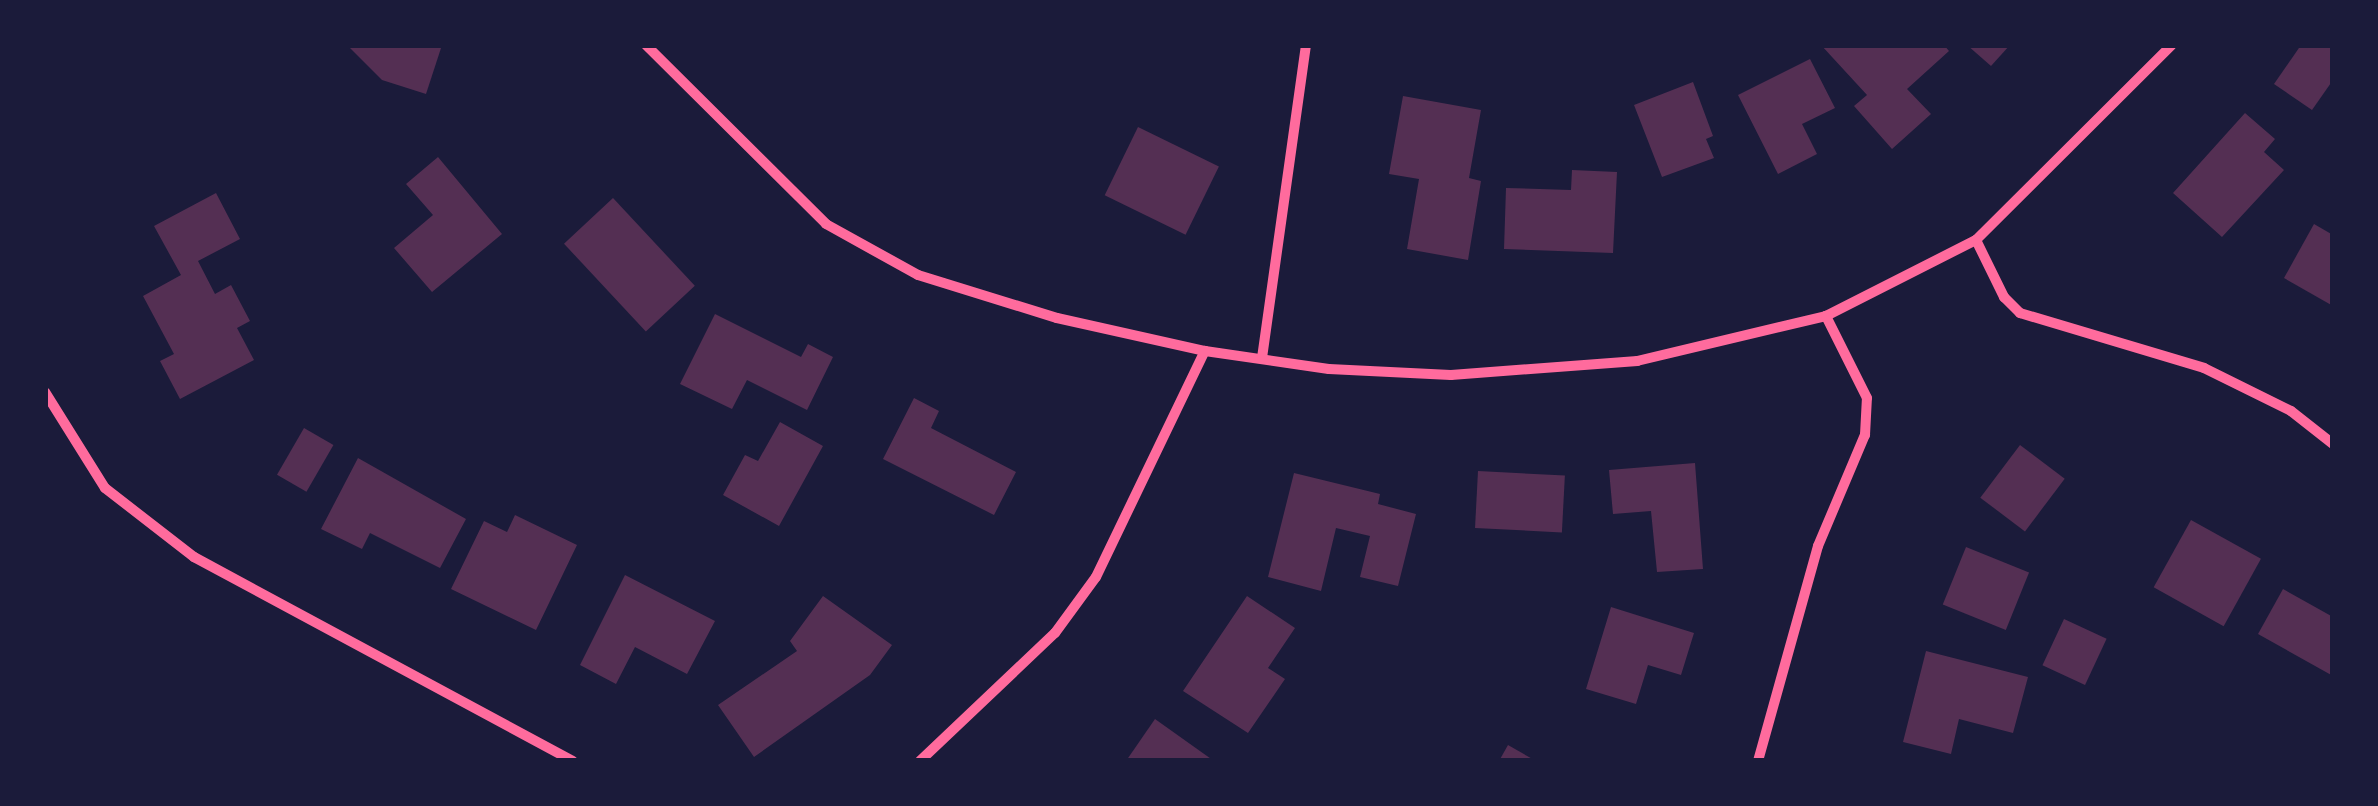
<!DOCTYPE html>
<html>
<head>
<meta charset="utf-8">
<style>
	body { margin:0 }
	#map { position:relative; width:2378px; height:806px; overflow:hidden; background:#1b1b3a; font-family:"Work Sans",sans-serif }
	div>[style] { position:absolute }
	.building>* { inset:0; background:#542f53; transform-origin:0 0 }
	.minor>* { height:10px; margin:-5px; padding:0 5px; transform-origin:5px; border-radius:5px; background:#ff6b9d }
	span { translate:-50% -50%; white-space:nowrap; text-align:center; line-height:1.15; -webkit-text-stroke:9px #1b1b3a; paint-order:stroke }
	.frame { position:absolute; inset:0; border:48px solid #1b1b3a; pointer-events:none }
</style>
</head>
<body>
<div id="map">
	<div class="building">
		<div style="clip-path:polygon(347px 45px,442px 45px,426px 94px,382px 80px)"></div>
		<div style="clip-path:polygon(1821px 45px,1944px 45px,1949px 51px,1907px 89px,1931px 114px,1892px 149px,1854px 106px,1867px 95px)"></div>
		<div style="clip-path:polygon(1967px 45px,2010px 45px,1991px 66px)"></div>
		<div style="clip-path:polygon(2301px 45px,2333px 45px,2333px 80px,2312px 110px,2274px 84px)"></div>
		<div style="clip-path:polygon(1810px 59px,1835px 108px,1802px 124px,1817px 154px,1778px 174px,1738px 95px)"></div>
		<div style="clip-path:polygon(1693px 82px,1713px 136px,1706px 139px,1714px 158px,1662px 177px,1634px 105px)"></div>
		<div style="clip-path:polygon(1403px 96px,1481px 110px,1469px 178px,1481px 181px,1468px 260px,1407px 249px,1419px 179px,1389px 174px)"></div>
		<div style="clip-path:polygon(2245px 113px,2275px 139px,2264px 152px,2284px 170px,2222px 237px,2173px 193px)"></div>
		<div style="left:1138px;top:127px;width:90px;height:76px;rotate:26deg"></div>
		<div style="clip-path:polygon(438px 157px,502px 234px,432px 292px,394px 248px,433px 215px,406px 184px)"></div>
		<div style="clip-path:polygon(1572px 170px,1617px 172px,1613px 253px,1504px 249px,1506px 188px,1571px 190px)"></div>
		<div style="clip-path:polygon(216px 193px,240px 239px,198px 261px,215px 294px,231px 285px,250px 321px,237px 328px,254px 360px,180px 399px,160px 361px,174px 354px,143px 296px,181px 275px,154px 226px)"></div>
		<div style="left:613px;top:198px;width:120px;height:67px;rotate:47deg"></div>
		<div style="clip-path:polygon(2314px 224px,2333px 235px,2333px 306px,2284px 278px)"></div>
		<div style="clip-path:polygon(715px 314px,801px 357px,808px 344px,833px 357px,807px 410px,747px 380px,732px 409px,680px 384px)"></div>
		<div style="clip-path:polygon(914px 398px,939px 411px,931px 428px,1016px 472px,994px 515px,883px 459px)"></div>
		<div style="clip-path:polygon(780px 422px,823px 446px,779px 526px,723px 495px,745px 455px,758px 461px)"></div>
		<div style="left:304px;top:428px;width:34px;height:54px;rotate:30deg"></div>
		<div style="left:2020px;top:445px;width:56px;height:66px;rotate:37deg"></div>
		<div style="clip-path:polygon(358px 458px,466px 519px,440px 568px,370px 533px,362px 549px,321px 529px)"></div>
		<div style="clip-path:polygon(1695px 463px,1703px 569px,1657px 572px,1651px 511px,1613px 514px,1609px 470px)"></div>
		<div style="left:1478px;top:471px;width:87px;height:57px;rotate:3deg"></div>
		<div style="clip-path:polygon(1294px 473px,1380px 494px,1378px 504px,1416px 514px,1398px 586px,1360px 577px,1370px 536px,1336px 528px,1321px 591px,1268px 577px)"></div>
		<div style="clip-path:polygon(515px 515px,577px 545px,536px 630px,451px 589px,484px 521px,507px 532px)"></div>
		<div style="left:2191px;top:520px;width:80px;height:77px;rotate:29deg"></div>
		<div style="left:1966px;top:547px;width:68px;height:62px;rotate:22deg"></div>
		<div style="clip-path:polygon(625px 575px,715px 621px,687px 674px,635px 647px,616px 684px,580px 665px)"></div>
		<div style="clip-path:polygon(2283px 589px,2333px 617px,2333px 676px,2258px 634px)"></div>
		<div style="clip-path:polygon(823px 596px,892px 645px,870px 675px,754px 757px,718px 705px,797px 651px,790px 641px)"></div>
		<div style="clip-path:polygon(1247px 596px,1295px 628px,1268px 668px,1285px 679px,1248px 733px,1183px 691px)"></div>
		<div style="clip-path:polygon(1611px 607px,1694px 633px,1681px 675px,1648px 665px,1636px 704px,1586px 689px)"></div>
		<div style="left:2064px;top:619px;width:47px;height:51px;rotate:25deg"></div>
		<div style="clip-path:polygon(1926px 651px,2028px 677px,2013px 733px,1959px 719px,1951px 754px,1903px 742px)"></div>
		<div style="clip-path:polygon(1155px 719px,1214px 761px,1126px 761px)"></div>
		<div style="clip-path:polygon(1508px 745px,1536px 761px,1499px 761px)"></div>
	</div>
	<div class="minor">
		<div style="left:646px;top:45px;width:254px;rotate:44.8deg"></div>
		<div style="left:826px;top:224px;width:105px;rotate:29deg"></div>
		<div style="left:918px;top:275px;width:145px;rotate:17.2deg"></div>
		<div style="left:1057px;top:318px;width:152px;rotate:12.6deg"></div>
		<div style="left:1205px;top:351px;width:125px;rotate:8.3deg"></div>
		<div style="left:1329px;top:369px;width:122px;rotate:2.8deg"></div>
		<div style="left:1451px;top:375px;width:187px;rotate:-4.3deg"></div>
		<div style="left:1637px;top:361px;width:194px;rotate:-13.4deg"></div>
		<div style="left:1976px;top:240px;width:64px;rotate:63.8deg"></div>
		<div style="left:2004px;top:297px;width:23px;rotate:45deg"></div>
		<div style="left:2020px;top:313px;width:192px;rotate:16.6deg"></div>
		<div style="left:2204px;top:368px;width:97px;rotate:26.3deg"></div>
		<div style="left:2291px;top:411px;width:53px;rotate:38.2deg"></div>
		<div style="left:1262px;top:358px;width:316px;rotate:-82deg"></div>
		<div style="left:45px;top:392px;width:113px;rotate:58deg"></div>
		<div style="left:105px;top:488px;width:113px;rotate:37.8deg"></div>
		<div style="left:194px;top:557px;width:430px;rotate:28.3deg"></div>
		<div style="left:920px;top:761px;width:186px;rotate:-43.5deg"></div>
		<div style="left:1055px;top:633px;width:69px;rotate:-53.8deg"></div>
		<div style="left:1096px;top:577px;width:251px;rotate:-64.3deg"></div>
		<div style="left:1758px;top:761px;width:223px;rotate:-74.4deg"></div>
		<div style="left:1818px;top:546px;width:121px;rotate:-67.1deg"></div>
		<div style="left:1865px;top:435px;width:37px;rotate:-87deg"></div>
		<div style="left:1867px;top:398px;width:92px;rotate:-116.6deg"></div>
		<div style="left:1826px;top:316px;width:168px;rotate:-26.9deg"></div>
		<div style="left:1976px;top:240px;width:276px;rotate:-44.9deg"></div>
	</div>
	<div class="frame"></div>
</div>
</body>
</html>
